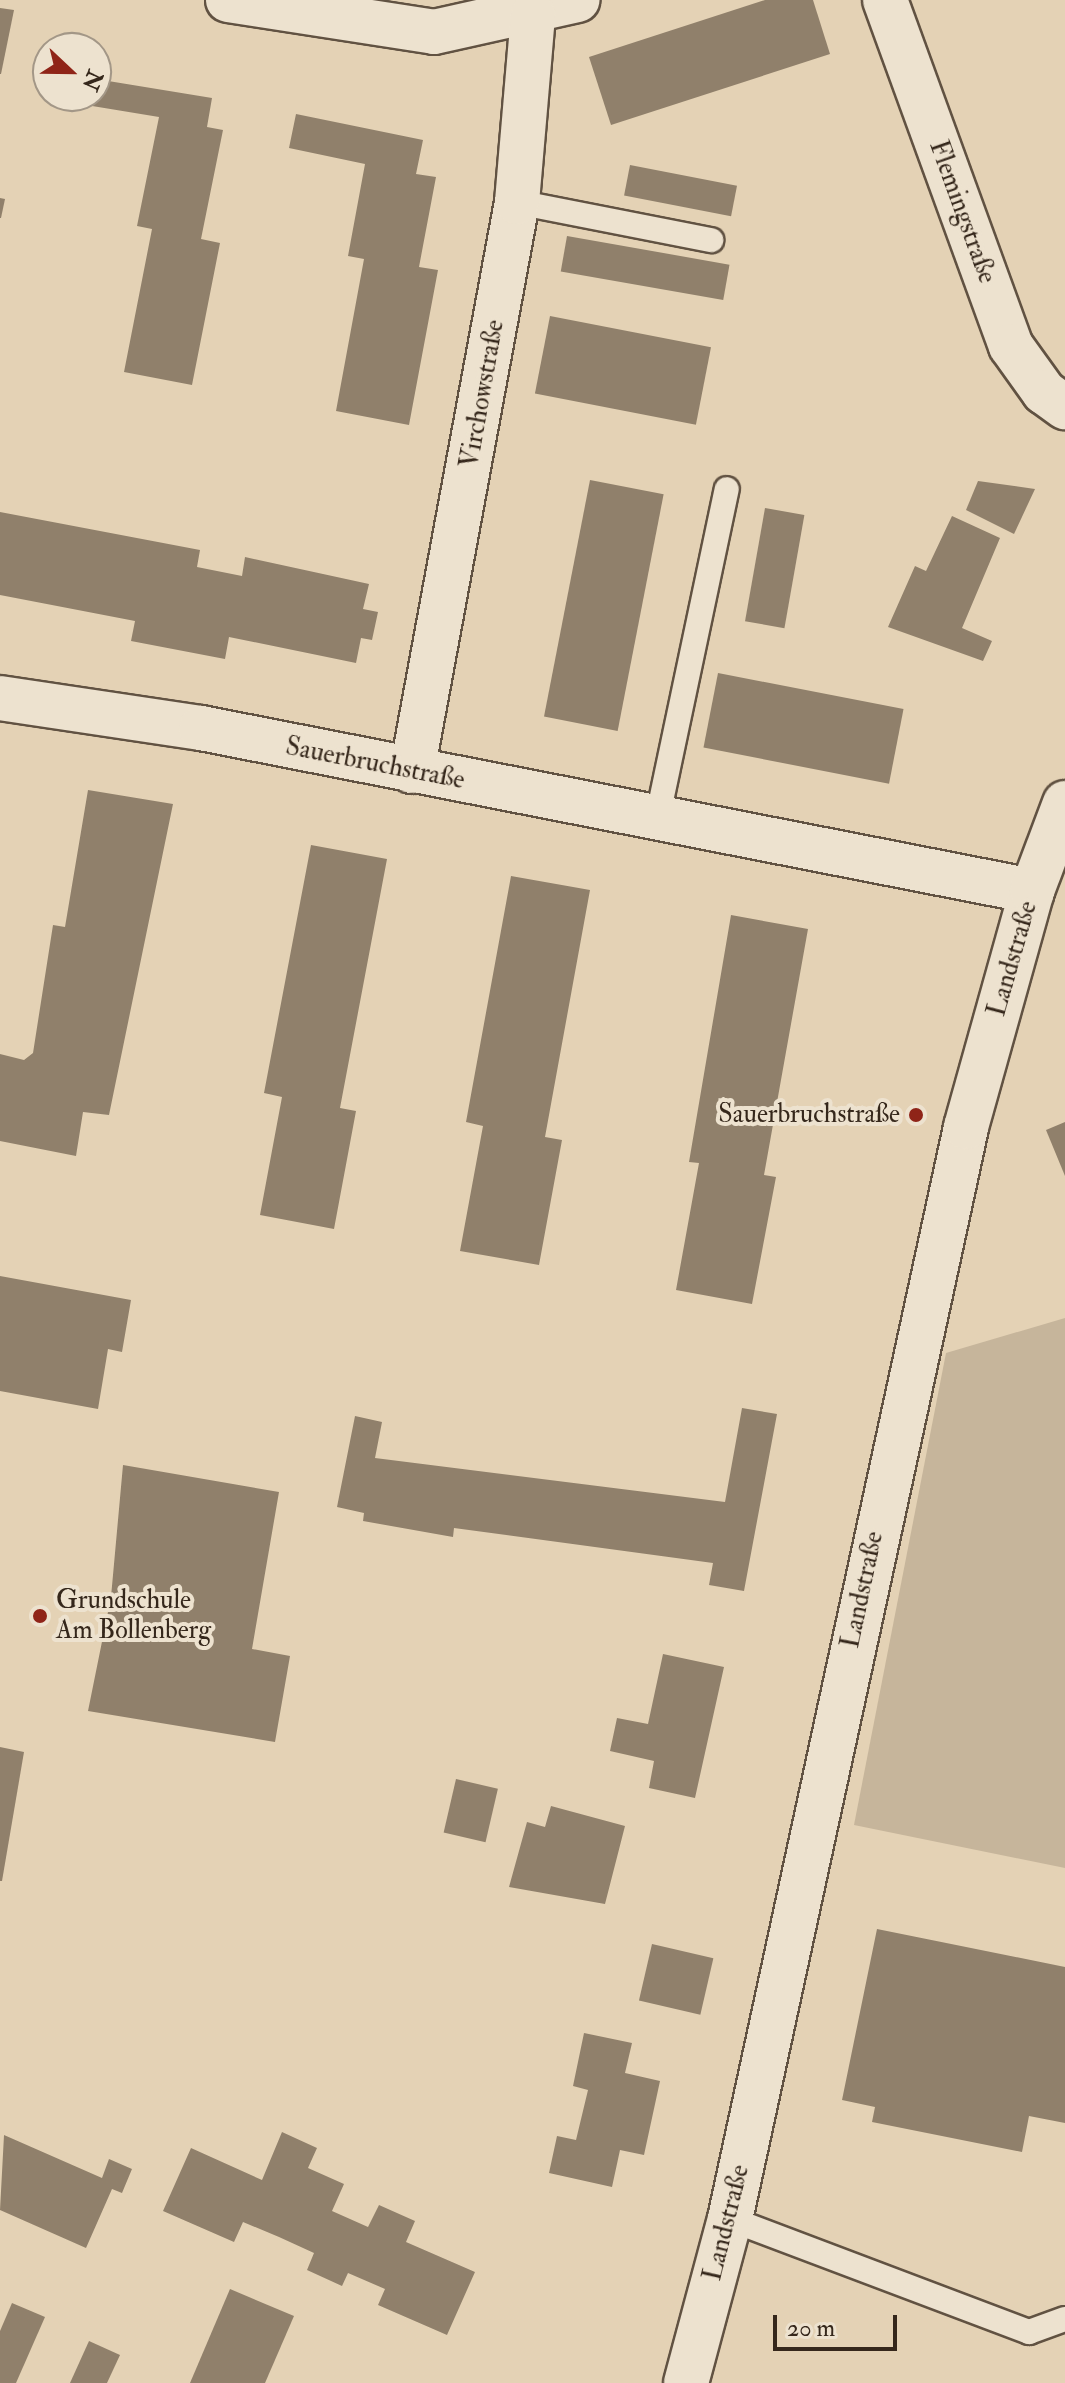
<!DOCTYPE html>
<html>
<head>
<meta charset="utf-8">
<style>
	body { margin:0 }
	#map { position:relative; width:1065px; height:2383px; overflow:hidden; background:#e4d2b5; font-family:"IM FELL Double Pica",serif }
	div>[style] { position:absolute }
	.green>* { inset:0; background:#c6b59b }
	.building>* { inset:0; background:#90806b; transform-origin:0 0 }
	.roads { filter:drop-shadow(2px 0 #615242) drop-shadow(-2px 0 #615242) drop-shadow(0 2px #615242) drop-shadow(0 -2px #615242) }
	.service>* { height:24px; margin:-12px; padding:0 12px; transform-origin:12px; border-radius:12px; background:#ede2cf }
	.minor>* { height:44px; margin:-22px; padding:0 22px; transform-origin:22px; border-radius:22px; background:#ede2cf }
	.secondary>* { height:44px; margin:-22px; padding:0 22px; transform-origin:22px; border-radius:22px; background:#ede2cf }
	.dots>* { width:22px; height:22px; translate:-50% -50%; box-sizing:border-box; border:4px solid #ede2cf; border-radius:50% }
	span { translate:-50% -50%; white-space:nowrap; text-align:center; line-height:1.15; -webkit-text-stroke:8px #ede2cf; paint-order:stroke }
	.street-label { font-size:26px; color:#35271b }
	.poi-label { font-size:26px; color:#35271b }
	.right { translate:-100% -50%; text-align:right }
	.left { translate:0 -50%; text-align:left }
	.north { position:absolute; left:32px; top:32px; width:80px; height:80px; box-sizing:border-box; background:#ede2cf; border:2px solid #a39787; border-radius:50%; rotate:112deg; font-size:22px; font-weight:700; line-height:32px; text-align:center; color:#35271b }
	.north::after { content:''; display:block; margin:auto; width:28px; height:36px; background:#8f2418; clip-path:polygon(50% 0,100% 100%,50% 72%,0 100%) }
	.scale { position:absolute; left:773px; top:2315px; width:124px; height:36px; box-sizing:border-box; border:4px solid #35271b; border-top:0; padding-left:10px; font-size:24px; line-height:28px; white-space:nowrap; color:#35271b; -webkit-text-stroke:6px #ede2cf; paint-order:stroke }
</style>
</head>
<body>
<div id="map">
	<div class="green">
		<div style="clip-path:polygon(1065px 1318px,1065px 1868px,854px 1825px,946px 1353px)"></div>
	</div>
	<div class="building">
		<div style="clip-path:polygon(765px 0,813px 0,830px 54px,611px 125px,589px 57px)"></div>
		<div style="clip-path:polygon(0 8px,14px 10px,1px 74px,0 74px)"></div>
		<div style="clip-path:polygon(96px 79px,212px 98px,207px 127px,223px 130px,201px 239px,220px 243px,192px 385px,124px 372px,152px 229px,137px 226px,159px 117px,74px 103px,76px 96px,96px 96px)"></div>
		<div style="clip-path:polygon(296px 114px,423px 140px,416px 174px,436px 177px,419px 267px,438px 270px,409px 425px,336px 411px,364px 259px,348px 256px,365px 164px,289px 148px)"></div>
		<div style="left:630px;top:165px;width:109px;height:31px;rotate:11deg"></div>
		<div style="clip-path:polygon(0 198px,5px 199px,1px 218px,0 218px)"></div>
		<div style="left:567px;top:236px;width:165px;height:36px;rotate:10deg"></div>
		<div style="left:550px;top:316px;width:164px;height:79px;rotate:11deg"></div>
		<div style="left:590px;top:480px;width:75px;height:241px;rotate:11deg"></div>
		<div style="clip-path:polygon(978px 481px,1035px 489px,1014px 534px,966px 510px)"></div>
		<div style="left:765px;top:508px;width:40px;height:115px;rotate:10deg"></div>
		<div style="clip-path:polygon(0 512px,200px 550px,197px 567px,242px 576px,245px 557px,369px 584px,363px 609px,378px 612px,372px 640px,361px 638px,356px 663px,229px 637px,225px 659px,131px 641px,135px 621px,0 595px)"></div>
		<div style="clip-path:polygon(952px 516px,1000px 538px,962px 628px,992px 641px,983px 661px,888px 627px,915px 566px,926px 571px)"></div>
		<div style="left:718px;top:673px;width:189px;height:76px;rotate:11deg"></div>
		<div style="clip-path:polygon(88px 790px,173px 804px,109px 1115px,83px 1112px,76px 1156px,0 1141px,0 1054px,24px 1060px,33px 1053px,53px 925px,65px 927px)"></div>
		<div style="clip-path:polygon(311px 845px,387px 859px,340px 1108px,356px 1111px,334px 1229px,260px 1215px,282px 1097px,264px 1093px)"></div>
		<div style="clip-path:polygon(511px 876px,590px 890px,545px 1137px,562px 1140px,539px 1265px,460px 1251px,483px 1126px,466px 1122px)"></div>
		<div style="clip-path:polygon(731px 915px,808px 929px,764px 1175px,776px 1177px,752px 1304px,676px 1290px,699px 1163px,689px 1162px)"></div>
		<div style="clip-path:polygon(1065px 1122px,1065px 1176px,1046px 1130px)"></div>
		<div style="clip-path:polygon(0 1276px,131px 1300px,122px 1352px,108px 1349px,98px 1409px,0 1391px)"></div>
		<div style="clip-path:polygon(742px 1408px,777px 1414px,744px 1591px,709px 1585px,713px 1563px,454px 1528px,453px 1537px,363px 1521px,364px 1513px,337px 1507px,355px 1416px,382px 1422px,375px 1458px,725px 1502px)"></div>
		<div style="clip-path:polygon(123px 1465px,279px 1492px,252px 1649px,290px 1656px,275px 1742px,88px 1711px,111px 1597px)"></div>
		<div style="clip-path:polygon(663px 1654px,724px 1667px,695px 1798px,649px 1788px,654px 1761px,610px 1751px,617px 1718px,648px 1724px)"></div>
		<div style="clip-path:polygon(0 1747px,24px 1752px,2px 1881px,0 1881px)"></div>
		<div style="left:456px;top:1779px;width:43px;height:55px;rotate:13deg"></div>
		<div style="clip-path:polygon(551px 1806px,625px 1826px,605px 1904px,509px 1887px,527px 1822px,545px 1827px)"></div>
		<div style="clip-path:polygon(877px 1929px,1065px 1967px,1065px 2123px,1029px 2116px,1022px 2152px,872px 2122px,875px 2107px,842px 2100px)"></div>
		<div style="left:652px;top:1944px;width:63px;height:58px;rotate:13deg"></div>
		<div style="clip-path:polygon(584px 2033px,632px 2043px,625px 2073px,660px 2081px,644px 2155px,620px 2150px,612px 2187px,549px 2173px,557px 2136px,576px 2140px,588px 2090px,573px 2086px)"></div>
		<div style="clip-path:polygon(282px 2132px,317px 2148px,308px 2168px,344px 2184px,332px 2211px,368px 2227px,379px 2205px,415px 2221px,406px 2242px,475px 2272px,447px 2335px,378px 2305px,385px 2289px,348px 2273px,342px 2286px,307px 2270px,314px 2253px,279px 2237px,243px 2222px,234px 2242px,163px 2211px,191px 2148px,262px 2180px)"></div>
		<div style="clip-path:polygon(4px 2135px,102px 2178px,109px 2159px,132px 2169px,122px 2193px,112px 2189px,86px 2248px,0 2210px)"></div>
		<div style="clip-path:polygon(230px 2289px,294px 2316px,278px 2353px,265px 2383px,190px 2383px)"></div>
		<div style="clip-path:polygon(12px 2303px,45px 2317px,16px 2383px,0 2383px,0 2331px)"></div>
		<div style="clip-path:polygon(89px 2341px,120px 2355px,107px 2383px,70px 2383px)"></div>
	</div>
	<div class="roads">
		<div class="service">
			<div style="left:517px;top:202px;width:198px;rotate:11.1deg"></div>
			<div style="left:657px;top:820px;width:338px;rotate:-78.1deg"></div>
			<div style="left:730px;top:2219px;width:320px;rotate:20.7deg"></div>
			<div style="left:1029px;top:2332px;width:38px;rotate:-20deg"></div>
		</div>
		<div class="minor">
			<div style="left:228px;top:0;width:208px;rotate:8.8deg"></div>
			<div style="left:434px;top:32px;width:147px;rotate:-12.6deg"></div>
			<div style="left:885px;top:0;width:368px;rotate:70deg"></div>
			<div style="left:1011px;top:346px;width:57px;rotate:54.3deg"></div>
			<div style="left:1044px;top:392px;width:26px;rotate:36deg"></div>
			<div style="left:0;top:698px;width:203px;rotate:8.5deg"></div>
			<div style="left:201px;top:728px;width:847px;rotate:11.1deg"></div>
			<div style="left:412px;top:771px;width:579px;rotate:-79.54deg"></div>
			<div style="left:517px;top:202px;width:188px;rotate:-85.1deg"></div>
		</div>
		<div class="secondary">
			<div style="left:686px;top:2383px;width:170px;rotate:-75deg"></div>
			<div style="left:730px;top:2219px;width:1117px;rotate:-77.8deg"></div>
			<div style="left:966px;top:1127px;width:245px;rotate:-74.4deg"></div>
			<div style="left:1032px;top:891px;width:94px;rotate:-69.4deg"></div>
		</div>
	</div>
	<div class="dots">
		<div style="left:916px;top:1115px;background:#8f2418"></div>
		<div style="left:40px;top:1616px;background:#8f2418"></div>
	</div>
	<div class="street-label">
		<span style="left:962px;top:212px;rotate:70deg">Flemingstraße</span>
		<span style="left:483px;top:394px;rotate:-80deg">Virchowstraße</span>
		<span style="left:375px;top:764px;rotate:11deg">Sauerbruchstraße</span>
		<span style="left:1013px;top:959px;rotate:-74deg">Landstraße</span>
		<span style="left:863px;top:1590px;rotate:-78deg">Landstraße</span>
		<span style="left:727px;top:2223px;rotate:-76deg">Landstraße</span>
	</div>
	<div class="poi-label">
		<span class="right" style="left:900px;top:1115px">Sauerbruchstraße</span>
		<span class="left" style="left:56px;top:1616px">Grundschule<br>Am Bollenberg</span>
	</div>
	<div class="north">N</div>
	<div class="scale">20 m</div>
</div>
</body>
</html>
